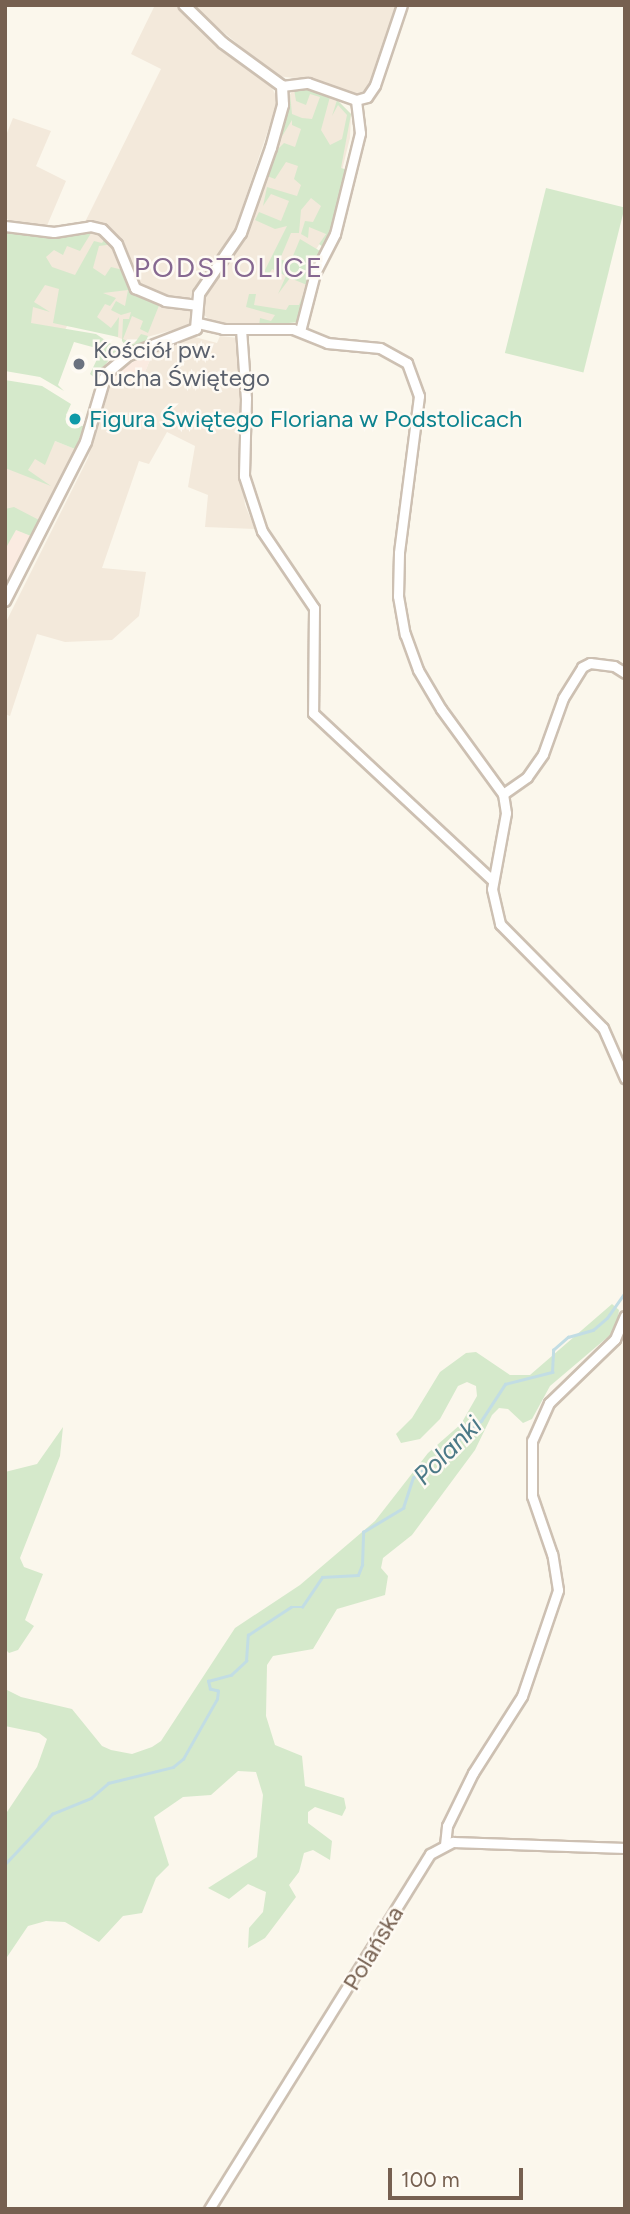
<!DOCTYPE html>
<html>
<head>
<meta charset="utf-8">
<style>
	body { margin:0 }
	#map { position:relative; width:630px; height:2214px; overflow:hidden; background:#fbf7ec; font-family:Figtree,sans-serif }
	div>[style] { position:absolute }
	.residential>* { inset:0; background:#f3e9db }
	.commercial>* { inset:0; background:#fbebe1 }
	.green>* { inset:0; background:#d5e9cb; transform-origin:0 0 }
	.stream>* { height:2.5px; margin:-1.25px; padding:0 1.25px; transform-origin:1.25px; border-radius:1.25px; background:#c2dde4 }
	.roads { filter:drop-shadow(2px 0 #cdc0b2) drop-shadow(-2px 0 #cdc0b2) drop-shadow(0 2px #cdc0b2) drop-shadow(0 -2px #cdc0b2) }
	.minor>* { height:9px; margin:-4.5px; padding:0 4.5px; transform-origin:4.5px; border-radius:4.5px; background:#fff }
	.tertiary>* { height:10px; margin:-5px; padding:0 5px; transform-origin:5px; border-radius:5px; background:#fff }
	.dots>* { width:19px; height:19px; translate:-50% -50%; box-sizing:border-box; border:4px solid #fefaf3; border-radius:50% }
	span { translate:-50% -50%; white-space:nowrap; text-align:center; line-height:1.15; -webkit-text-stroke:5px #fefaf3; paint-order:stroke }
	.worship-label { font-size:24px; color:#5b616d }
	.left { translate:0 -50%; text-align:left }
	.culture-label { font-size:24px; color:#0d838f }
	.street-label { font-size:24px; color:#766050 }
	.water-label { font-size:26px; color:#4b7987; font-style:italic }
	.quarter-label { font-size:28px; color:#866891; letter-spacing:2px }
	.frame { position:absolute; inset:0; border:7px solid #766050; pointer-events:none }
	.scale { position:absolute; left:388px; top:2168px; width:135px; height:32px; box-sizing:border-box; border:4px solid #766050; border-top:0; padding-left:9px; font-size:21px; line-height:24px; white-space:nowrap; color:#766050; -webkit-text-stroke:5px #fefaf3; paint-order:stroke }
</style>
</head>
<body>
<div id="map">
	<div class="residential">
		<div style="clip-path:polygon(155px 5px,179px 5px,218px 45px,270px 84px,278px 100px,233px 235px,187px 302px,193px 308px,191px 325px,147px 337px,131px 348px,122px 339px,99px 330px,67px 326px,65px 330px,5px 319px,5px 239px,43px 241px,92px 223px,85px 222px,161px 69px,131px 54px)"></div>
		<div style="clip-path:polygon(191px 5px,400px 5px,372px 84px,355px 97px,316px 80px,276px 76px)"></div>
		<div style="clip-path:polygon(296px 86px,331px 93px,351px 114px,350px 138px,326px 234px,315px 251px,301px 315px,259px 325px,215px 325px,203px 314px,204px 296px,250px 226px,289px 96px)"></div>
		<div style="clip-path:polygon(13px 118px,51px 131px,36px 166px,66px 181px,46px 228px,10px 222px,5px 216px,5px 138px)"></div>
		<div style="clip-path:polygon(191px 336px,217px 343px,220px 336px,239px 338px,242px 412px,238px 447px,245px 505px,255px 529px,205px 527px,208px 495px,188px 487px,195px 446px,167px 432px,149px 464px,139px 461px,102px 568px,146px 572px,139px 616px,112px 640px,65px 642px,37px 634px,10px 716px,5px 714px,5px 624px,88px 458px,109px 385px,114px 378px,138px 389px,154px 350px)"></div>
		<div style="clip-path:polygon(5px 436px,55px 441px,75px 449px,31px 536px,16px 530px,11px 539px,5px 538px)"></div>
	</div>
	<div class="commercial">
		<div style="clip-path:polygon(154px 350px,138px 389px,114px 378px,126px 366px)"></div>
		<div style="clip-path:polygon(16px 530px,31px 536px,5px 588px,5px 538px)"></div>
	</div>
	<div class="green">
		<div style="clip-path:polygon(299px 85px,331px 93px,321px 130px,330px 145px,342px 139px,347px 115px,338px 105px,332px 116px,337px 100px,351px 114px,341px 168px,348px 170px,332px 231px,323px 247px,319px 244px,326px 234px,309px 227px,308px 238px,301px 234px,305px 221px,313px 222px,321px 206px,311px 198px,301px 210px,299px 233px,291px 233px,280px 259px,290px 263px,300px 239px,320px 251px,299px 322px,259px 326px,260px 318px,271px 321px,275px 315px,246px 307px,249px 294px,256px 294px,254px 305px,286px 310px,289px 305px,299px 305px,307px 285px,290px 278px,278px 294px,286px 276px,272px 269px,269px 274px,264px 272px,287px 226px,275px 229px,255px 220px,259px 212px,281px 221px,289px 201px,271px 194px,263px 206px,267px 187px,297px 196px,301px 185px,294px 179px,298px 166px,286px 162px,275px 179px,267px 176px,276px 151px,284px 143px,295px 147px,301px 129px,292px 125px,292px 120px,278px 143px,290px 94px,292px 114px,302px 118px,312px 119px,320px 97px,310px 94px,306px 105px,296px 101px,294px 89px)"></div>
		<div style="left:546px;top:188px;width:81px;height:170px;rotate:14deg"></div>
		<div style="clip-path:polygon(5px 229px,93px 230px,80px 251px,67px 246px,63px 255px,54px 250px,46px 257px,52px 267px,75px 275px,94px 241px,102px 243px,106px 237px,114px 244px,99px 246px,93px 268px,105px 276px,111px 267px,123px 270px,131px 287px,160px 303px,148px 333px,140px 329px,143px 321px,132px 316px,123px 339px,134px 344px,141px 334px,148px 336px,146px 341px,131px 348px,125px 345px,122px 341px,123px 319px,129px 319px,131px 312px,121px 315px,111px 310px,116px 301px,125px 306px,128px 290px,103px 293px,116px 298px,110px 306px,105px 304px,97px 317px,111px 328px,119px 317px,118px 337px,53px 323px,59px 289px,45px 285px,34px 302px,50px 312px,33px 307px,31px 323px,96px 334px,123px 352px,115px 352px,95px 378px,90px 374px,99px 355px,96px 348px,74px 342px,58px 385px,64px 391px,40px 377px,5px 371px)"></div>
		<div style="clip-path:polygon(5px 380px,42px 386px,71px 404px,66px 415px,84px 427px,75px 449px,55px 441px,45px 465px,35px 459px,28px 470px,51px 486px,5px 468px)"></div>
		<div style="clip-path:polygon(14px 507px,39px 520px,31px 536px,16px 530px,7px 546px,5px 509px)"></div>
		<div style="clip-path:polygon(612px 1304px,619px 1310px,616px 1330px,550px 1386px,532px 1419px,523px 1423px,508px 1409px,499px 1408px,492px 1415px,475px 1450px,412px 1535px,383px 1558px,381px 1568px,388px 1576px,385px 1595px,337px 1609px,313px 1649px,273px 1656px,267px 1665px,266px 1716px,275px 1745px,302px 1756px,305px 1786px,344px 1798px,346px 1808px,342px 1816px,315px 1807px,308px 1812px,308px 1823px,332px 1841px,330px 1860px,313px 1850px,304px 1853px,299px 1872px,289px 1885px,296px 1897px,265px 1938px,248px 1948px,249px 1928px,263px 1912px,266px 1892px,248px 1884px,229px 1899px,208px 1888px,257px 1857px,263px 1795px,256px 1772px,238px 1771px,211px 1795px,183px 1797px,154px 1817px,169px 1865px,156px 1878px,142px 1913px,123px 1916px,99px 1942px,65px 1922px,46px 1921px,28px 1926px,5px 1960px,5px 1815px,37px 1767px,47px 1739px,39px 1733px,5px 1726px,5px 1689px,21px 1697px,72px 1709px,102px 1746px,111px 1750px,132px 1754px,152px 1747px,161px 1741px,235px 1628px,300px 1585px,375px 1521px,428px 1453px,461px 1424px,477px 1396px,476px 1386px,467px 1382px,458px 1386px,440px 1419px,420px 1439px,401px 1443px,396px 1434px,412px 1418px,440px 1372px,466px 1353px,476px 1352px,510px 1375px,530px 1375px)"></div>
		<div style="clip-path:polygon(63px 1427px,60px 1456px,20px 1558px,24px 1567px,43px 1574px,25px 1620px,34px 1626px,18px 1650px,9px 1653px,5px 1649px,5px 1472px,37px 1464px)"></div>
	</div>
	<div class="stream">
		<div style="left:5px;top:1864px;width:69px;rotate:-46.8deg"></div>
		<div style="left:52px;top:1814px;width:42px;rotate:-22.3deg"></div>
		<div style="left:91px;top:1798px;width:23px;rotate:-41deg"></div>
		<div style="left:108px;top:1783px;width:67px;rotate:-13.8deg"></div>
		<div style="left:173px;top:1767px;width:13px;rotate:-39deg"></div>
		<div style="left:183px;top:1759px;width:69px;rotate:-60.5deg"></div>
		<div style="left:217px;top:1699px;width:8px;rotate:-83deg"></div>
		<div style="left:218px;top:1691px;width:8px;rotate:-166deg"></div>
		<div style="left:210px;top:1689px;width:8px;rotate:-104deg"></div>
		<div style="left:208px;top:1681px;width:24px;rotate:-15deg"></div>
		<div style="left:231px;top:1675px;width:21px;rotate:-43deg"></div>
		<div style="left:246px;top:1661px;width:26px;rotate:-86deg"></div>
		<div style="left:248px;top:1635px;width:51px;rotate:-33.1deg"></div>
		<div style="left:291px;top:1607px;width:11px"></div>
		<div style="left:302px;top:1607px;width:36px;rotate:-56deg"></div>
		<div style="left:322px;top:1577px;width:36px;rotate:-3deg"></div>
		<div style="left:358px;top:1575px;width:11px;rotate:-68deg"></div>
		<div style="left:362px;top:1565px;width:33px;rotate:-88deg"></div>
		<div style="left:363px;top:1532px;width:47px;rotate:-31deg"></div>
		<div style="left:403px;top:1508px;width:32px;rotate:-72deg"></div>
		<div style="left:413px;top:1478px;width:89px;rotate:-40deg"></div>
		<div style="left:481px;top:1421px;width:44px;rotate:-57deg"></div>
		<div style="left:505px;top:1384px;width:49px;rotate:-14.3deg"></div>
		<div style="left:552px;top:1372px;width:22px;rotate:-87deg"></div>
		<div style="left:553px;top:1350px;width:20px;rotate:-41deg"></div>
		<div style="left:568px;top:1337px;width:26px;rotate:-16deg"></div>
		<div style="left:593px;top:1330px;width:18px;rotate:-41deg"></div>
		<div style="left:607px;top:1318px;width:32px;rotate:-55deg"></div>
	</div>
	<div class="roads">
		<div class="minor">
			<div style="left:282px;top:86px;width:26px;rotate:-7deg"></div>
			<div style="left:308px;top:83px;width:51px;rotate:19.5deg"></div>
			<div style="left:356px;top:100px;width:11px;rotate:-15deg"></div>
			<div style="left:367px;top:97px;width:14px;rotate:-56deg"></div>
			<div style="left:375px;top:85px;width:84px;rotate:-71.4deg"></div>
			<div style="left:5px;top:226px;width:49px;rotate:7deg"></div>
			<div style="left:54px;top:232px;width:36px;rotate:-9deg"></div>
			<div style="left:90px;top:226px;width:12px;rotate:14deg"></div>
			<div style="left:102px;top:229px;width:21px;rotate:45deg"></div>
			<div style="left:117px;top:244px;width:48px;rotate:67.8deg"></div>
			<div style="left:135px;top:288px;width:33px;rotate:23deg"></div>
			<div style="left:165px;top:301px;width:31px;rotate:7deg"></div>
			<div style="left:198px;top:323px;width:26px;rotate:13deg"></div>
			<div style="left:223px;top:329px;width:70px"></div>
			<div style="left:293px;top:329px;width:37px;rotate:22deg"></div>
			<div style="left:327px;top:343px;width:53px;rotate:5.4deg"></div>
			<div style="left:380px;top:348px;width:31px;rotate:29deg"></div>
			<div style="left:407px;top:363px;width:35px;rotate:70deg"></div>
			<div style="left:419px;top:396px;width:158px;rotate:97.3deg"></div>
			<div style="left:399px;top:553px;width:43px;rotate:91.3deg"></div>
			<div style="left:398px;top:596px;width:39px;rotate:80deg"></div>
			<div style="left:405px;top:634px;width:38px;rotate:70deg"></div>
			<div style="left:418px;top:670px;width:45px;rotate:59.5deg"></div>
			<div style="left:441px;top:709px;width:105px;rotate:53.9deg"></div>
			<div style="left:503px;top:794px;width:19px;rotate:81deg"></div>
			<div style="left:506px;top:813px;width:77px;rotate:100.4deg"></div>
			<div style="left:492px;top:889px;width:36px;rotate:77deg"></div>
			<div style="left:500px;top:924px;width:146px;rotate:45.3deg"></div>
			<div style="left:603px;top:1028px;width:55px;rotate:66.3deg"></div>
			<div style="left:241px;top:329px;width:69px;rotate:85.9deg"></div>
			<div style="left:246px;top:398px;width:78px;rotate:91.5deg"></div>
			<div style="left:244px;top:476px;width:58px;rotate:71.9deg"></div>
			<div style="left:262px;top:531px;width:93px;rotate:56deg"></div>
			<div style="left:314px;top:608px;width:105px;rotate:90.5deg"></div>
			<div style="left:313px;top:713px;width:246px;rotate:43deg"></div>
			<div style="left:300px;top:331px;width:60px;rotate:-75.5deg"></div>
			<div style="left:315px;top:273px;width:44px;rotate:-62.9deg"></div>
			<div style="left:335px;top:234px;width:104px;rotate:-76.1deg"></div>
			<div style="left:360px;top:133px;width:33px;rotate:-97deg"></div>
			<div style="left:503px;top:794px;width:29px;rotate:-35deg"></div>
			<div style="left:527px;top:777px;width:28px;rotate:-55deg"></div>
			<div style="left:543px;top:754px;width:59px;rotate:-70.3deg"></div>
			<div style="left:563px;top:698px;width:36px;rotate:-58deg"></div>
			<div style="left:582px;top:667px;width:9px;rotate:-27deg"></div>
			<div style="left:590px;top:663px;width:24px;rotate:7deg"></div>
			<div style="left:614px;top:666px;width:13px;rotate:32deg"></div>
			<div style="left:445px;top:1845px;width:19px;rotate:-84deg"></div>
			<div style="left:447px;top:1826px;width:59px;rotate:-63.9deg"></div>
			<div style="left:473px;top:1773px;width:91px;rotate:-57.5deg"></div>
			<div style="left:522px;top:1696px;width:112px;rotate:-71.2deg"></div>
			<div style="left:558px;top:1590px;width:36px;rotate:-99deg"></div>
			<div style="left:552px;top:1554px;width:61px;rotate:-109deg"></div>
			<div style="left:532px;top:1496px;width:55px;rotate:-90deg"></div>
			<div style="left:532px;top:1441px;width:42px;rotate:-65.9deg"></div>
			<div style="left:549px;top:1403px;width:92px;rotate:-44.1deg"></div>
			<div style="left:615px;top:1339px;width:25px;rotate:-67deg"></div>
			<div style="left:209px;top:2209px;width:418px;rotate:-58.1deg"></div>
			<div style="left:430px;top:1854px;width:26px;rotate:-28deg"></div>
			<div style="left:453px;top:1842px;width:172px;rotate:2deg"></div>
		</div>
		<div class="tertiary">
			<div style="left:5px;top:601px;width:178px;rotate:-63deg"></div>
			<div style="left:86px;top:442px;width:71px;rotate:-73.6deg"></div>
			<div style="left:106px;top:374px;width:30px;rotate:-40deg"></div>
			<div style="left:129px;top:355px;width:72px;rotate:-21.2deg"></div>
			<div style="left:196px;top:329px;width:35px;rotate:-85deg"></div>
			<div style="left:199px;top:294px;width:74px;rotate:-55.5deg"></div>
			<div style="left:241px;top:233px;width:90px;rotate:-70.6deg"></div>
			<div style="left:271px;top:148px;width:45px;rotate:-74.4deg"></div>
			<div style="left:283px;top:105px;width:19px;rotate:-93deg"></div>
			<div style="left:282px;top:86px;width:73px;rotate:-143.9deg"></div>
			<div style="left:223px;top:43px;width:54px;rotate:-135.7deg"></div>
		</div>
	</div>
	<div class="dots">
		<div style="left:79px;top:364px;background:#6b7280"></div>
		<div style="left:75px;top:419px;background:#0f9aa8"></div>
	</div>
	<div class="worship-label">
		<span class="left" style="left:93px;top:364px">Kościół pw.<br>Ducha Świętego</span>
	</div>
	<div class="culture-label">
		<span class="left" style="left:89px;top:419px">Figura Świętego Floriana w Podstolicach</span>
	</div>
	<div class="street-label">
		<span style="left:373px;top:1948px;rotate:-59deg">Polańska</span>
	</div>
	<div class="water-label">
		<span style="left:448px;top:1451px;rotate:-45deg">Polanki</span>
	</div>
	<div class="quarter-label">
		<span style="left:229px;top:267px">PODSTOLICE</span>
	</div>
	<div class="frame"></div>
	<div class="scale">100 m</div>
</div>
</body>
</html>
